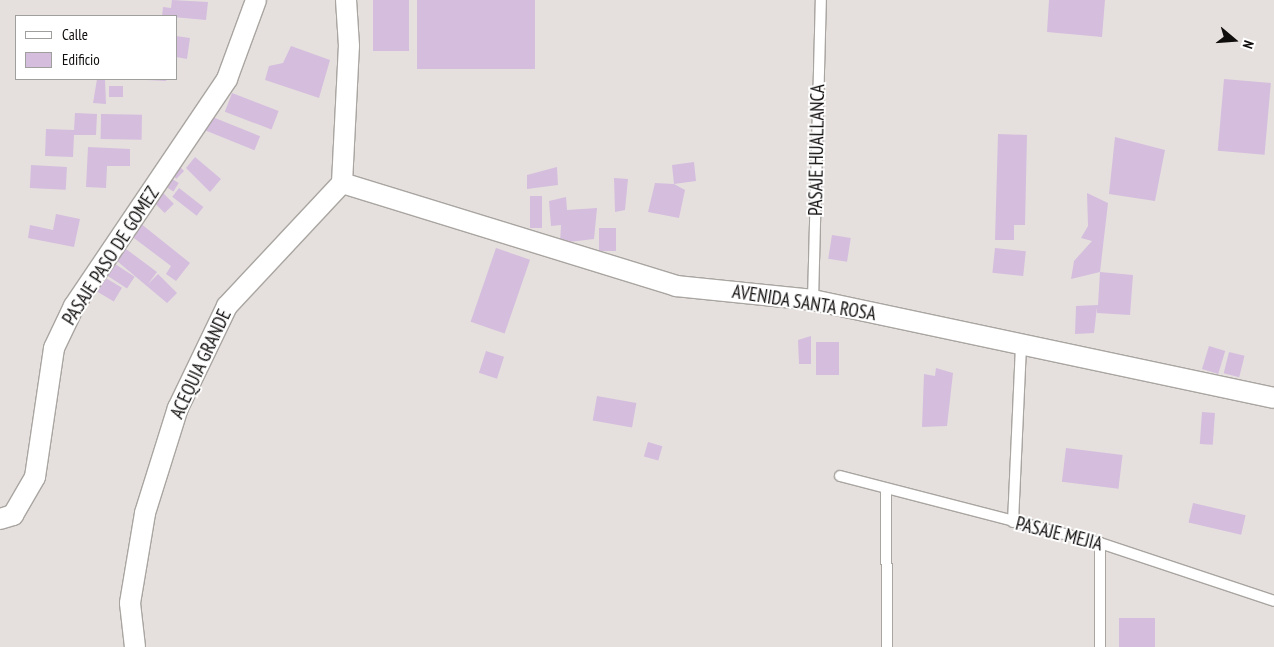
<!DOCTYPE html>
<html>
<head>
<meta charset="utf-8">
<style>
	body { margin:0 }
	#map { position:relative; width:1274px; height:647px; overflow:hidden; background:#e5e0dd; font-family:"PT Sans Narrow",sans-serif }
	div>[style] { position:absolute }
	.building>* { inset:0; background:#d5bdde; transform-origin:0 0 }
	.roads { filter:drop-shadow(1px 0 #a9a5a1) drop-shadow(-1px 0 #a9a5a1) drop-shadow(0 1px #a9a5a1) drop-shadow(0 -1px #a9a5a1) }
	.lane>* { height:10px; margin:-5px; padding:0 5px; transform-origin:5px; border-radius:5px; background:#fff }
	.street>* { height:20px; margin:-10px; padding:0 10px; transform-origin:10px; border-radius:10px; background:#fff }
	span { translate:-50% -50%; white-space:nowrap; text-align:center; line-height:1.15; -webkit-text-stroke:4px #fff; paint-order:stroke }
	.street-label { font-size:19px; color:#100e0d }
	.legend { position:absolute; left:15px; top:15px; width:162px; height:65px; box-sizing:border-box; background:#fff; border:1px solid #9f9f9e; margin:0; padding:6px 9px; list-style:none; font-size:15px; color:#100e0d }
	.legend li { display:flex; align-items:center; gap:10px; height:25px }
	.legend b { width:25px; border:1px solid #9f9f9e }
	.north { position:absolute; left:1209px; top:15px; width:50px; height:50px; -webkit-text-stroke:4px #fff; paint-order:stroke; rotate:108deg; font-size:14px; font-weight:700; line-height:20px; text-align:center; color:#100e0d }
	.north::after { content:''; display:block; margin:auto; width:18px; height:22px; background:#100e0d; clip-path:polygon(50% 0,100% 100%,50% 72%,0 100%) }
</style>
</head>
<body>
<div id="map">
	<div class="building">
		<div style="clip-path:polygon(172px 0,208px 2px,206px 20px,162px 16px,163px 7px,171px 8px)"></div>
		<div style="left:373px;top:0;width:36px;height:51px"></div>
		<div style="left:417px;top:0;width:118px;height:69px"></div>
		<div style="clip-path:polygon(1049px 0,1105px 0,1102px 37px,1047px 32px)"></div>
		<div style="clip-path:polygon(176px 36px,190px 38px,187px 59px,176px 57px)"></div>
		<div style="clip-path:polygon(291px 46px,330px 60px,319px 98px,265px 80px,269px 66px,283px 63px)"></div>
		<div style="clip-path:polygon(97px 79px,105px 79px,106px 104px,93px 103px)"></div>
		<div style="clip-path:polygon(146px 79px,167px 79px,166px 81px,146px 80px)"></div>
		<div style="left:1224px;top:79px;width:47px;height:72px;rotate:5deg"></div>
		<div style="left:109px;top:86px;width:14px;height:11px"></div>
		<div style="left:232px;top:93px;width:50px;height:20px;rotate:21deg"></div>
		<div style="clip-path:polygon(75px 113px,97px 114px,96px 135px,74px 135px,73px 157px,45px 156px,46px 129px,74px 130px)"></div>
		<div style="left:101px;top:114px;width:41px;height:25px;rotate:1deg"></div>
		<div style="left:210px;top:116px;width:54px;height:15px;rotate:22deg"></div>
		<div style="clip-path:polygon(998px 134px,1027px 135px,1025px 225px,1014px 225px,1014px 240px,995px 240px)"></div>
		<div style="clip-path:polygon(1115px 137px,1165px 150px,1155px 201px,1109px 194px)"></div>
		<div style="clip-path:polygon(88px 147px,130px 149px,130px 166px,107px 166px,106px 188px,86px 187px)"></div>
		<div style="clip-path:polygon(195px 157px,221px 179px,210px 192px,186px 168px)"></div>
		<div style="clip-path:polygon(694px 162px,696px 181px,674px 184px,685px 190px,679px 218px,648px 212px,655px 183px,674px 184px,672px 165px)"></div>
		<div style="left:177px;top:164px;width:10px;height:11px;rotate:45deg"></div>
		<div style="left:31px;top:165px;width:36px;height:23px;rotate:3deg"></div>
		<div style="clip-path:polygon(557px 167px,558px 185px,527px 189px,527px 175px)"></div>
		<div style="left:166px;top:175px;width:15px;height:10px;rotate:32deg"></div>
		<div style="clip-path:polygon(614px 178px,628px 179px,625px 210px,615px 212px)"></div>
		<div style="left:179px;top:188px;width:31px;height:11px;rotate:38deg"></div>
		<div style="left:159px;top:189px;width:21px;height:13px;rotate:45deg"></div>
		<div style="clip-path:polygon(1087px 193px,1108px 203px,1100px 272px,1071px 279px,1074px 261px,1092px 241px,1081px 238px,1088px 226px)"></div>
		<div style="left:530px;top:196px;width:12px;height:32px"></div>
		<div style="clip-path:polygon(566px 197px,567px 210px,597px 208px,594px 239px,560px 243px,561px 225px,551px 226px,549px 201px)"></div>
		<div style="clip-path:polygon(56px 214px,80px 219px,74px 247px,28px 238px,30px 225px,53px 230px)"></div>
		<div style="clip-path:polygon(135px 219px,190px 263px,176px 281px,166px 274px,171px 266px,126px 232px)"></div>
		<div style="left:616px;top:228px;width:23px;height:17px;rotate:90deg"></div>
		<div style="left:832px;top:235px;width:19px;height:24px;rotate:9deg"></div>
		<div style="left:496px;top:248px;width:36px;height:78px;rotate:19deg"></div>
		<div style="left:995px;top:248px;width:31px;height:25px;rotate:6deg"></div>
		<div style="clip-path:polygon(126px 249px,157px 272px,148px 284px,158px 274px,177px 293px,167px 303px,117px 261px)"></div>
		<div style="left:112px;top:262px;width:27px;height:14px;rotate:33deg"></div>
		<div style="clip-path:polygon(1100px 272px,1133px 275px,1130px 315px,1097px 313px,1097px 307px,1094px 333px,1075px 334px,1076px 306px,1098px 305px)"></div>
		<div style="left:104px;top:277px;width:21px;height:16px;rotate:31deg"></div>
		<div style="clip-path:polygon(811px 336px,811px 364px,799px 364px,798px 340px)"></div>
		<div style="left:816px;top:342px;width:23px;height:33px"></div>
		<div style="left:1209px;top:346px;width:17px;height:24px;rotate:17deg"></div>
		<div style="left:486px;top:351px;width:19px;height:23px;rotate:18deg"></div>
		<div style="left:1229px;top:352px;width:16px;height:22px;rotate:14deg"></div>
		<div style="clip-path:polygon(936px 368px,953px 373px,947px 426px,922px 427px,924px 374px,935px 376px)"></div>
		<div style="left:597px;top:396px;width:40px;height:25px;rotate:10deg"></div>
		<div style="left:1202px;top:412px;width:13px;height:32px;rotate:4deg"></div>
		<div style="left:648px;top:442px;width:15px;height:15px;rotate:16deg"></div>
		<div style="left:1066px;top:448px;width:57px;height:34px;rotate:7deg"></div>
		<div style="left:1193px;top:503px;width:54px;height:20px;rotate:13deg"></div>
		<div style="left:1119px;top:618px;width:36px;height:29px"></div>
	</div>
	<div class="roads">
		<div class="lane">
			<div style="left:813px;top:300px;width:300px;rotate:-88.5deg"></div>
			<div style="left:840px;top:476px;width:268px;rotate:14.5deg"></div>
			<div style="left:1100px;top:543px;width:183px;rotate:18.4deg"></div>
			<div style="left:886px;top:490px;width:157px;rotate:89.6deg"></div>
			<div style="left:1013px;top:522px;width:179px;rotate:-87.4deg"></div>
			<div style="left:1100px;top:543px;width:104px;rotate:90deg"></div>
		</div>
		<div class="street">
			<div style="left:342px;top:183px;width:350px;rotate:17.1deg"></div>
			<div style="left:676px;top:286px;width:138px;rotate:5.8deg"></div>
			<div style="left:813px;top:300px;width:471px;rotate:12deg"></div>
			<div style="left:0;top:519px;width:14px;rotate:-17deg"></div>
			<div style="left:13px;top:515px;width:44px;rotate:-59.9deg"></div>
			<div style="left:35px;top:477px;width:130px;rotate:-81.6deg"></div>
			<div style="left:54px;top:348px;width:47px;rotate:-64.5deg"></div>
			<div style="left:74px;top:306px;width:274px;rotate:-56deg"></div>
			<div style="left:227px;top:79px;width:84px;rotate:-69.8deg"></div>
			<div style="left:135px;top:647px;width:44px;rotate:-96.5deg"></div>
			<div style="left:130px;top:603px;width:91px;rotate:-80.5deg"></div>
			<div style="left:145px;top:513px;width:110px;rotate:-72.6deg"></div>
			<div style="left:178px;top:408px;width:113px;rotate:-64.3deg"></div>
			<div style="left:227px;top:306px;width:168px;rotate:-46.9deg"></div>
			<div style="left:342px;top:183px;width:137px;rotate:-87.1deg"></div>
			<div style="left:349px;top:46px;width:46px;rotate:-93.7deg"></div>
		</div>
	</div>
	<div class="street-label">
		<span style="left:817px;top:150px;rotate:-89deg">PASAJE HUALLANCA</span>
		<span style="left:111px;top:256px;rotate:-57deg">PASAJE PASO DE GOMEZ</span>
		<span style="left:804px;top:303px;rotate:9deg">AVENIDA SANTA ROSA</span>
		<span style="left:201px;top:364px;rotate:-65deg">ACEQUIA GRANDE</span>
		<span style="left:1059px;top:534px;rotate:14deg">PASAJE MEJIA</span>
	</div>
	<ul class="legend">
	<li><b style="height:6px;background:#fff"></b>Calle</li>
	<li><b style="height:14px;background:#d5bdde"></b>Edificio</li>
	</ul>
	<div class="north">N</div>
</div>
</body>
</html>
